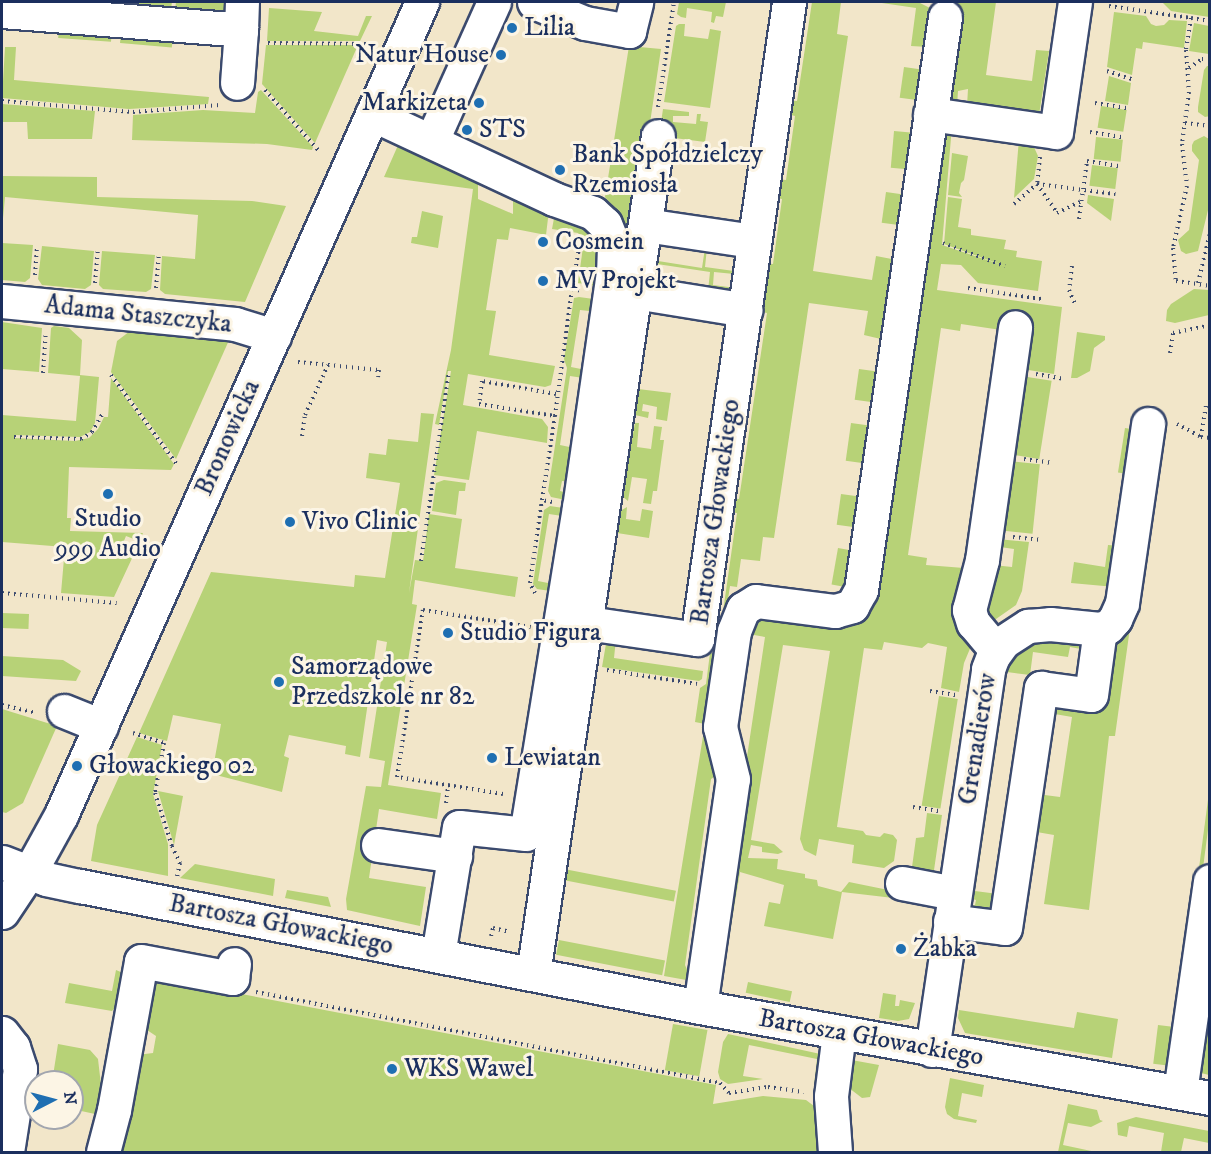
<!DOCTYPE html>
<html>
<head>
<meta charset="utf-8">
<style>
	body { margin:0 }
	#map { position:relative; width:1211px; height:1154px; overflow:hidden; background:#f2e6c9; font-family:"IM FELL DW Pica",serif }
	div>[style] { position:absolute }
	.green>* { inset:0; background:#b7d277; transform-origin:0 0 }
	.path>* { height:4px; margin-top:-2px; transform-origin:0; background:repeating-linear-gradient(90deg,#3b4a6e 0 1.5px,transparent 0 6px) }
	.roads { filter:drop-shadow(2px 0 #3b4a6e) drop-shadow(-2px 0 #3b4a6e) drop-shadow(0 2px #3b4a6e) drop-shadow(0 -2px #3b4a6e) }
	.minor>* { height:33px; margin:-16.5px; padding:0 16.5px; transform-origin:16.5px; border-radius:16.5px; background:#fff }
	.dots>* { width:16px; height:16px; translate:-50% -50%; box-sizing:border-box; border:3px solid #fcf5e5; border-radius:50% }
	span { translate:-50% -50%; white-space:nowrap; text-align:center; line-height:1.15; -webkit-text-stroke:6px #fcf5e5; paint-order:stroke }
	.poi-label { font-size:26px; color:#1b2f5e }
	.left { translate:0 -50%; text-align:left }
	.right { translate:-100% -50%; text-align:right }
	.street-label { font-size:26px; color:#1b2f5e }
	.frame { position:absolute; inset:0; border:3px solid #1b2f5e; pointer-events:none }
	.north { position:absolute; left:24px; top:1070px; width:60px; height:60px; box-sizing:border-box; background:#fcf5e5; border:2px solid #a2a6af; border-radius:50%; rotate:84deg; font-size:16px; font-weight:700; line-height:24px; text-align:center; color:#1b2f5e }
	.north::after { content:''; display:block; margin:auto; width:21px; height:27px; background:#1f6fb2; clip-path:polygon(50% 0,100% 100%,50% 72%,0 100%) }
</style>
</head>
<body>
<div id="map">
	<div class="green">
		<div style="clip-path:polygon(110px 2px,172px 2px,170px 16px,110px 11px)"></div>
		<div style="clip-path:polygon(176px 2px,231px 2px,230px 7px,224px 13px,174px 18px)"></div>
		<div style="clip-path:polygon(679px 2px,726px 2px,723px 17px,716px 16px,714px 23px,711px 22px,712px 12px,687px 8px,686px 18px,681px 17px,677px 14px)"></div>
		<div style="clip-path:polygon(812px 2px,841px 2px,837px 34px,848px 36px,813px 271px,872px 280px,876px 256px,897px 260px,885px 340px,864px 335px,868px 311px,809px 303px,774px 538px,763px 537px,760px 561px,741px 559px,737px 587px,730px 586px,709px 725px,720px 773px,711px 779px,685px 965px,692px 981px,664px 976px,705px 724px,695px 722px,700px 688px,706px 684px,710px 653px,717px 654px,737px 513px,726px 512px,728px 498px,739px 499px,767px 313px,756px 311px,761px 263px,773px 264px,782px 199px,771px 197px,773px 179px,786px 180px,795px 116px,783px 113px,785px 100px,797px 101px)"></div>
		<div style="clip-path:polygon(875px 2px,918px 2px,936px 11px,928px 47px,911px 46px,916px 8px)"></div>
		<div style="clip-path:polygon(938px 2px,996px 2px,986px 75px,1032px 81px,1036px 50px,1049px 51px,1039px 115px,967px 106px,968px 89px,958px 91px,957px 106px,949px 106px,942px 11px)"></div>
		<div style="clip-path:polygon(1162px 2px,1209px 2px,1209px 17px,1171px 11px)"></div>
		<div style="clip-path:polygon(269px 8px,322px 12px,314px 31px,358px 36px,366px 16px,372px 16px,360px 41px,267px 41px)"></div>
		<div style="clip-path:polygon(1114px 12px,1146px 16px,1151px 24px,1156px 26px,1164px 25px,1169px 20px,1187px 21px,1184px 48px,1143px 42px,1142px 49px,1136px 48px,1132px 75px,1107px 67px)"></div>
		<div style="clip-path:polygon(1194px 23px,1209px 26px,1209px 54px,1189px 51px)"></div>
		<div style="clip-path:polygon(679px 24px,685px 24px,684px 36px,708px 39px,710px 29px,721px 31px,710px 108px,664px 102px,676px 26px)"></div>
		<div style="left:59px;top:26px;width:53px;height:12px;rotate:4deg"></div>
		<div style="left:121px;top:32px;width:52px;height:11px;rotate:5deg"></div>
		<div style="clip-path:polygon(266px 45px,358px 45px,315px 143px,262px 84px)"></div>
		<div style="clip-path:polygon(629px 46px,661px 49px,628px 271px,626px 230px,621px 218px,605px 197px)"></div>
		<div style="clip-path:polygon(5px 47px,16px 47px,14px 80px,209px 97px,208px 104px,129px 109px,2px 98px)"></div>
		<div style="clip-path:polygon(1207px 66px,1209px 66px,1210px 116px,1205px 117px,1198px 112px,1198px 107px,1204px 70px)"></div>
		<div style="left:904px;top:67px;width:21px;height:31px;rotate:8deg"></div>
		<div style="clip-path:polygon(1109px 76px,1131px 83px,1128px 105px,1105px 101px)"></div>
		<div style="clip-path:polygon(261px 90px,313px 147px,312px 150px,267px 144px,132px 140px,133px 115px,203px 110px,255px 113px,258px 92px)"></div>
		<div style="clip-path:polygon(2px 104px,95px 111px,92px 139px,28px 139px,27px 122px,2px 122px)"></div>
		<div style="left:1101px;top:106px;width:26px;height:22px;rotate:9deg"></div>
		<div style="clip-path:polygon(663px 109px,689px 112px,689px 116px,673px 116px,673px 122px,696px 124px,697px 114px,701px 114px,700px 121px,708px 122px,705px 142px,659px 136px)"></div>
		<div style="clip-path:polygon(952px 126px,942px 245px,1005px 266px,944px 244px,948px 197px,962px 199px,958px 227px,971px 229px,971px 235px,1006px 240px,1004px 249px,1017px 251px,1016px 257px,1042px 261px,1038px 291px,978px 283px,961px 265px,941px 264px,937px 290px,1062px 307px,1054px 374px,1022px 369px,1024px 345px,1031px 345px,1033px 322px,1010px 320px,1001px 330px,961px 324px,960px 331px,941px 328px,908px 555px,927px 558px,926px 565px,964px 568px,974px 639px,964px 663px,959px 692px,941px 688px,947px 647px,928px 643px,922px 648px,884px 642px,882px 650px,864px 648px,837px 827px,863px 831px,866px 835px,880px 837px,884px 833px,893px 835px,897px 840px,894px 861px,884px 868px,852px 863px,854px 845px,819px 839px,816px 856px,804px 850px,800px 839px,830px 651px,783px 645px,751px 840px,774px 844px,783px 852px,778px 854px,762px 852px,762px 847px,751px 845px,748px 858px,778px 859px,777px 869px,805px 874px,805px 878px,817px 880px,818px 886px,841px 892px,849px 882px,903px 893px,902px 899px,842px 892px,833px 939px,764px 926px,769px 902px,780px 904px,784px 885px,740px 872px,722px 980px,717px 986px,719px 943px,765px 637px,743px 633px,749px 616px,842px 623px,937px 139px)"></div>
		<div style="left:894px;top:131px;width:22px;height:37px;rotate:5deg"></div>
		<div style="clip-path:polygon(1204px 136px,1209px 139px,1209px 206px,1198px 251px,1186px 254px,1181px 251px,1178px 240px,1189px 230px,1199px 160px,1192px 151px,1192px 145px,1194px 141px)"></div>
		<div style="left:1096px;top:137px;width:27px;height:22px;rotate:6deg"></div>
		<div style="clip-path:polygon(1019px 139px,1033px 145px,1038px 156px,1034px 179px,1014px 198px)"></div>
		<div style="clip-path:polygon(399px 143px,453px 167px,454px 171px,467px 177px,478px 178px,478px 199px,513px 214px,513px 194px,549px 210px,546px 235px,510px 228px,508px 240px,497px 239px,486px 310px,496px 311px,489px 355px,555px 366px,551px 385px,545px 387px,468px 374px,463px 405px,542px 419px,548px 427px,547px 443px,477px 431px,469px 480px,434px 475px,451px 371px,448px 371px,439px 425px,435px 424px,451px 350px,473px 189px,384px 177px)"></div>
		<div style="clip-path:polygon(952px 153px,968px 156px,964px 180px,961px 183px,959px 193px,962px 197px,948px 195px)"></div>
		<div style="left:1092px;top:165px;width:26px;height:21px;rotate:7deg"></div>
		<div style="clip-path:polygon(2px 176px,97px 177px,97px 197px,252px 201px,286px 206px,245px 302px,165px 294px,160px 290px,162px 256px,195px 259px,198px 215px,5px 197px,2px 229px)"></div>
		<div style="left:886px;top:192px;width:21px;height:31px;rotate:8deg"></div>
		<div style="clip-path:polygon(1088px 195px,1114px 199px,1111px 221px,1087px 203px)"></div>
		<div style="clip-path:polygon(422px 211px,443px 216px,438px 248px,411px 243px,412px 237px,417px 237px)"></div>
		<div style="clip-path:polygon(555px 213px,590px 230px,598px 242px,584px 240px,578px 233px,552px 229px)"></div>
		<div style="clip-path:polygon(2px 243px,33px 245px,30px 278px,25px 282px,2px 280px)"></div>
		<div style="clip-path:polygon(42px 246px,94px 251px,91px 285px,85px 289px,42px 285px,38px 279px)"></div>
		<div style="clip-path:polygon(585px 246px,600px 247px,603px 287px,578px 283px,583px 247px)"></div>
		<div style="clip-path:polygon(660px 246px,658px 261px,702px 268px,705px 248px,707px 248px,705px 267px,734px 271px,734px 274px,714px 272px,713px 285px,736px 288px,731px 292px,708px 291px,710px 272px,657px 264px,654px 280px,652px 275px,657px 248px)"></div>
		<div style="clip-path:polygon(102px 251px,155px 255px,151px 289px,146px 292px,103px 289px,99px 285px)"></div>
		<div style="clip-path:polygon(1194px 289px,1209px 290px,1209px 315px,1175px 323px,1166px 321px,1167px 310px,1171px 304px)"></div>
		<div style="clip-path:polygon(579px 297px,601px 300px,599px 312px,580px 310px,571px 367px,591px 371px,590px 379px,570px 376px,560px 445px,579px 449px,574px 482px,562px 481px,560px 491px,572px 494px,571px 501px,551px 497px,548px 491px,567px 368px,564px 359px,573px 304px,574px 298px)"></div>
		<div style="clip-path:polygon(2px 322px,42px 328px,39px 372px,2px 369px)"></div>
		<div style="clip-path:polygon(54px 326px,69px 328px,82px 340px,80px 375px,99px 377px,95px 423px,90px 432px,80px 437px,14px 435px,14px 438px,75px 441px,89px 438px,98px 429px,104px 417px,108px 417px,111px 378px,174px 464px,171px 470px,69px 467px,67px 518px,71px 518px,70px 531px,143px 533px,139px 541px,126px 536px,121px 548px,134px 554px,114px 597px,61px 593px,65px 547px,2px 542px,2px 415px,76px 421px,80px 376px,48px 373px,51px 328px)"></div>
		<div style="clip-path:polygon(134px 328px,230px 338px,176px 459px,111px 372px,117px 341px)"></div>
		<div style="clip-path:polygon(1077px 332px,1105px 336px,1105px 340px,1094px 348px,1090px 371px,1077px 378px,1071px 378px)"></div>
		<div style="left:859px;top:369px;width:22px;height:31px;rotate:8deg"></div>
		<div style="left:1021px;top:376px;width:31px;height:79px;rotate:9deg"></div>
		<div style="clip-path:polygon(638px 389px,671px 393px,667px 421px,656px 419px,657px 407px,643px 404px,642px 411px,649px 412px,648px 418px,635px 415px)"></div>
		<div style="clip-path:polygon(421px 413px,434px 414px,409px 593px,415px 560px,423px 561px,429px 514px,462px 519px,455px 568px,518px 577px,515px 597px,415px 580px,412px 604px,417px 605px,388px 785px,441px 793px,437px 819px,379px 809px,369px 878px,426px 887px,420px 926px,347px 910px,346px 899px,366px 786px,381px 787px,385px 761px,369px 758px,387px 642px,377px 640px,360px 757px,345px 754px,346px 746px,289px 735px,284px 756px,289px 758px,282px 792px,212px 774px,221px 724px,173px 715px,167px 741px,139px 733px,211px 572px,354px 587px,355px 575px,385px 578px,400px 483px,366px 478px,369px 453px,386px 455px,388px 439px,418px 442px)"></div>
		<div style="clip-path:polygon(635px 423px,639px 423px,637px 447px,651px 449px,654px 426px,662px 427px,660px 440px,664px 440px,657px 491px,653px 491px,651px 504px,643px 503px,647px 479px,632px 477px,628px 501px,622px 496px)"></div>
		<div style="left:851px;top:423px;width:22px;height:38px;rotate:8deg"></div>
		<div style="left:1125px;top:428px;width:13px;height:45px;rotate:9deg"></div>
		<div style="left:1009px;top:461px;width:31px;height:70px;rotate:6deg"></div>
		<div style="clip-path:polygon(1153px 462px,1115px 736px,1109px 736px,1089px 910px,1044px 904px,1054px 835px,1031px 831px,1037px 794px,1060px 797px,1072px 717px,1049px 713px,1051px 707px,1060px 702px,1101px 708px,1111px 645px,1117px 641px,1127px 618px)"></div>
		<div style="clip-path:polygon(444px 480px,466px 483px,465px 491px,459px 491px,456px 515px,432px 511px,436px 483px)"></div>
		<div style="left:841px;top:494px;width:22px;height:31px;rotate:8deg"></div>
		<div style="clip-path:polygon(550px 506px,570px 509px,569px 517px,549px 514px,538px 581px,558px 585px,557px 592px,537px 589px,533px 584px,544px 510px)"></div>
		<div style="clip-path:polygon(627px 507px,626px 519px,640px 521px,642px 509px,653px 511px,649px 538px,617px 533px,620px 511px)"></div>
		<div style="clip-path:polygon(997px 539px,1029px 542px,1022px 591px,1016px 605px,986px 626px,981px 620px,993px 565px,1012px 567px,1014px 549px,1000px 547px)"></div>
		<div style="clip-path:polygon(1108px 545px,1121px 546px,1115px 587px,1071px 583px,1074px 562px,1105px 567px)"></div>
		<div style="left:838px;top:548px;width:17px;height:37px;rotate:10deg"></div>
		<div style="left:2px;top:613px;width:27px;height:15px;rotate:2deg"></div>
		<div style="clip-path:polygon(607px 638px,616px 639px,614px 658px,703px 671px,702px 679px,699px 681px,602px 667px)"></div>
		<div style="clip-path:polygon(1053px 639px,1075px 642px,1081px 649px,1070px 647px,1068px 657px,1033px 652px,1030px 675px,1007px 672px,975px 891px,998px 894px,994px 905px,978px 913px,968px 906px,975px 905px,976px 900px,969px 898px,1000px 685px,1008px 659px,1028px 643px)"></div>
		<div style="clip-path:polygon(2px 656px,63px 660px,81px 671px,76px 681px,2px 676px)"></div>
		<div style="left:939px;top:696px;width:19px;height:111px;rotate:9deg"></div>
		<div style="clip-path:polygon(2px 709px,57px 726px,23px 803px,6px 813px,2px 812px)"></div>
		<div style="clip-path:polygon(137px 737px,162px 745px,153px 794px,168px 844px,168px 876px,91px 861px,97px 825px)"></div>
		<div style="clip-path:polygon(158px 791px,183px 796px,174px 845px)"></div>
		<div style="clip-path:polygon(1209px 792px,1209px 822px,1203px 868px,1199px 868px)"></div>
		<div style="clip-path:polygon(927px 813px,942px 815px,933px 877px,915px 872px,912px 867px,916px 838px,924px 837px)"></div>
		<div style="clip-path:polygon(195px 864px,275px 879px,273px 896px,180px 878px)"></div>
		<div style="left:564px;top:869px;width:114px;height:11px;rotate:11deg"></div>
		<div style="clip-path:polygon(287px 890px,328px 897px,331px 907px,285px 898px)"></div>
		<div style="left:559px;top:940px;width:108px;height:15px;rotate:11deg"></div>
		<div style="clip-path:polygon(116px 970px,123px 973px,117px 1005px,112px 1011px,65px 1003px,69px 983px,112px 991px)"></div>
		<div style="clip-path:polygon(153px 980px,168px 980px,716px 1085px,713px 1104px,763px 1096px,806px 1100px,818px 1109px,823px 1152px,113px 1152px,137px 1055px,153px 1053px,156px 1036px,144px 1028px)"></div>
		<div style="left:748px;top:982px;width:45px;height:11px;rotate:12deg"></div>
		<div style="clip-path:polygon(883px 993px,896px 995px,895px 1006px,899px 1006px,900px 1000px,915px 1003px,909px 1019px,898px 1021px,879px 1018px)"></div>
		<div style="clip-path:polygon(959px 1010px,1074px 1028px,1077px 1012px,1118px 1019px,1112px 1058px,965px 1033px,958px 1018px)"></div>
		<div style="clip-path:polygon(1203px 1018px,1209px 1029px,1209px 1075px,1193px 1071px)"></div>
		<div style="left:673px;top:1024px;width:35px;height:47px;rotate:10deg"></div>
		<div style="left:1158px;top:1025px;width:23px;height:39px;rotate:7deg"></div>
		<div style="clip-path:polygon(728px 1034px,825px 1055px,817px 1086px,814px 1085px,817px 1059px,749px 1045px,743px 1076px,763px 1079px,728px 1084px,720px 1079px,718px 1072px,723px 1042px)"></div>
		<div style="clip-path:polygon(58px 1044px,90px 1050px,98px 1059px,101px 1085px,95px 1114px,72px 1109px,72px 1082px,52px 1082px)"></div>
		<div style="clip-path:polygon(846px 1059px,879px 1065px,870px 1097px,862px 1098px,849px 1088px,845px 1081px)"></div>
		<div style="clip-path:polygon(950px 1078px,984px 1085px,982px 1097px,962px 1093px,958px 1116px,977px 1120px,976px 1123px,954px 1119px,947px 1114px,945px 1107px)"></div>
		<div style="clip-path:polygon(1068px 1104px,1097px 1110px,1100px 1120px,1103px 1121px,1091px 1127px,1068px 1123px,1063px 1145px,1096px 1152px,1058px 1152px)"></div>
		<div style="clip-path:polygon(1136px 1117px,1209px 1131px,1209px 1143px,1184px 1138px,1181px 1152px,1161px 1152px,1164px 1133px,1129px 1126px,1127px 1137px,1118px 1135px,1117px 1123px)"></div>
	</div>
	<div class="path">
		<div style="left:1109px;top:6px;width:83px;rotate:8.3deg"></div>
		<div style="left:1191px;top:18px;width:32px;rotate:99deg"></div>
		<div style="left:1186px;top:50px;width:42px;rotate:85.9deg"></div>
		<div style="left:1189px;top:92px;width:52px;rotate:97.7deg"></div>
		<div style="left:1182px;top:144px;width:42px;rotate:83.2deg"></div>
		<div style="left:1187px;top:186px;width:64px;rotate:102.7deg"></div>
		<div style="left:1173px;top:248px;width:33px;rotate:85deg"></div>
		<div style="left:1176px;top:281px;width:34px;rotate:8deg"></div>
		<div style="left:1191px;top:18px;width:19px;rotate:9deg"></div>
		<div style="left:268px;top:43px;width:98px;rotate:0.6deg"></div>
		<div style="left:1189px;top:68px;width:16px;rotate:-35deg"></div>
		<div style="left:1202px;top:59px;width:8px"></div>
		<div style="left:1107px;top:71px;width:26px;rotate:18deg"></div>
		<div style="left:265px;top:90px;width:80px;rotate:48.5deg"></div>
		<div style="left:2px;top:101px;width:131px;rotate:4.8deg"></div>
		<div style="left:133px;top:112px;width:87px;rotate:-4.6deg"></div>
		<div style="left:1095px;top:103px;width:33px;rotate:9deg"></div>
		<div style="left:658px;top:107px;width:106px;rotate:-81.3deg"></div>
		<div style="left:1185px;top:123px;width:25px;rotate:7deg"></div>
		<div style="left:1090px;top:132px;width:33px;rotate:9deg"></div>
		<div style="left:1040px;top:157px;width:27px;rotate:96deg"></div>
		<div style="left:1037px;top:184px;width:79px;rotate:7.3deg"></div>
		<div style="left:1014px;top:204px;width:30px;rotate:-41deg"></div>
		<div style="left:1037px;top:184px;width:35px;rotate:55deg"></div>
		<div style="left:1057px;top:213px;width:28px;rotate:-26deg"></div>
		<div style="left:1079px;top:219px;width:59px;rotate:-82.1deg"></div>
		<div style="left:1087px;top:161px;width:32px;rotate:9deg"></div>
		<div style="left:943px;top:243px;width:66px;rotate:20.4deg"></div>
		<div style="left:1072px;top:266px;width:24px;rotate:97deg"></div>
		<div style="left:1069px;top:290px;width:15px;rotate:67deg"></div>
		<div style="left:35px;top:275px;width:29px;rotate:-86deg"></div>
		<div style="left:95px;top:283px;width:32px;rotate:-85deg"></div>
		<div style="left:1198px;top:283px;width:51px;rotate:-76.5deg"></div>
		<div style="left:156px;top:288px;width:32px;rotate:-85deg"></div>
		<div style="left:968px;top:288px;width:74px;rotate:8.6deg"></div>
		<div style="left:572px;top:289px;width:48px;rotate:-80.3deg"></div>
		<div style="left:1170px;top:353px;width:20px;rotate:-81deg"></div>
		<div style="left:1173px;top:333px;width:38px;rotate:-12deg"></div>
		<div style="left:298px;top:362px;width:81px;rotate:5.6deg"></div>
		<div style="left:379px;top:370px;width:7px;rotate:98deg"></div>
		<div style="left:43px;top:373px;width:39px;rotate:-86deg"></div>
		<div style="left:1036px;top:374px;width:29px;rotate:10deg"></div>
		<div style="left:111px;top:375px;width:113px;rotate:53.6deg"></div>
		<div style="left:556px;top:394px;width:75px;rotate:-170deg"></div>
		<div style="left:482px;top:381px;width:23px;rotate:97deg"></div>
		<div style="left:479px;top:404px;width:77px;rotate:9deg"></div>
		<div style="left:555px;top:416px;width:128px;rotate:-82.4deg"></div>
		<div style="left:572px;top:289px;width:11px;rotate:10deg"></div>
		<div style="left:1177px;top:424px;width:27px;rotate:28deg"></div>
		<div style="left:1201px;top:437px;width:9px;rotate:6deg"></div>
		<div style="left:302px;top:436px;width:21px;rotate:-82deg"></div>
		<div style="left:305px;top:415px;width:55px;rotate:-65.3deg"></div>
		<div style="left:14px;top:437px;width:67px;rotate:1.7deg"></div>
		<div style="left:81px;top:439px;width:13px;rotate:-32deg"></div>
		<div style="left:92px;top:432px;width:20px;rotate:-60deg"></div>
		<div style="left:1201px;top:437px;width:33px;rotate:-81deg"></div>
		<div style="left:1024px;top:459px;width:29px;rotate:8deg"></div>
		<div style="left:552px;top:502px;width:10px;rotate:-169deg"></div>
		<div style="left:542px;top:500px;width:85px;rotate:-81.2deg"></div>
		<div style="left:1013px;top:537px;width:28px;rotate:6deg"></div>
		<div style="left:421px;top:561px;width:192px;rotate:-81.6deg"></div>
		<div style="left:2px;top:593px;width:115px;rotate:5deg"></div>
		<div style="left:535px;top:593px;width:11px;rotate:-117deg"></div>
		<div style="left:530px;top:583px;width:84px;rotate:-81.8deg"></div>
		<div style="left:607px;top:670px;width:91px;rotate:8.8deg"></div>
		<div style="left:930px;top:691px;width:26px;rotate:9deg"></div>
		<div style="left:2px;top:705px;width:35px;rotate:13deg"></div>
		<div style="left:133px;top:733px;width:33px;rotate:18deg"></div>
		<div style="left:164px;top:743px;width:51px;rotate:100.2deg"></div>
		<div style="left:155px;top:793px;width:56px;rotate:72.2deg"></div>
		<div style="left:172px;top:846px;width:19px;rotate:65deg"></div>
		<div style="left:180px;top:863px;width:14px;rotate:102deg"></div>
		<div style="left:503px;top:794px;width:107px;rotate:-170.9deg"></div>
		<div style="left:397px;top:777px;width:169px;rotate:-81.2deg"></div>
		<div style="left:423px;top:610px;width:109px;rotate:8.9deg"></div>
		<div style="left:446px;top:803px;width:17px;rotate:-83deg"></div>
		<div style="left:913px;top:807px;width:26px;rotate:9deg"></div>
		<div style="left:491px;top:936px;width:8px;rotate:-76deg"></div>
		<div style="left:493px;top:928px;width:17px;rotate:13deg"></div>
		<div style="left:256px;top:992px;width:473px;rotate:11.1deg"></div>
		<div style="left:720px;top:1083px;width:13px;rotate:48deg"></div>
		<div style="left:729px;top:1093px;width:39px;rotate:-9deg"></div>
		<div style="left:768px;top:1087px;width:36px;rotate:8deg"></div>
	</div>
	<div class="roads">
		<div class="minor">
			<div style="left:534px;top:2px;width:55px;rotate:22.4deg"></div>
			<div style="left:585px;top:23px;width:45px;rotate:10.3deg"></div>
			<div style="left:629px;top:31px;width:30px;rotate:-76deg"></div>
			<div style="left:2px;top:11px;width:240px;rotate:4.5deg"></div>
			<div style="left:241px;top:30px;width:53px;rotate:94.3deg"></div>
			<div style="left:241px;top:30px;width:28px;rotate:-88deg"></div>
			<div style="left:372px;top:114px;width:201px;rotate:25deg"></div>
			<div style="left:554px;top:199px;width:41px;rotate:19.7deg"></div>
			<div style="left:593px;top:213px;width:16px;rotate:43deg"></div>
			<div style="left:605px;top:224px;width:24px;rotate:68deg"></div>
			<div style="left:614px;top:246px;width:26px;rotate:92deg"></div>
			<div style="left:613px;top:272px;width:237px;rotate:98.2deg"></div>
			<div style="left:579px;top:507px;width:331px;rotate:99.2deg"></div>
			<div style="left:526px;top:834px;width:67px;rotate:-174deg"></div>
			<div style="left:459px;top:827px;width:130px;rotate:99.3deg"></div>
			<div style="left:930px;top:114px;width:127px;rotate:8.1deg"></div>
			<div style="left:1056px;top:132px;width:131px;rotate:-81.7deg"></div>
			<div style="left:432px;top:140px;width:151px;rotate:-65.8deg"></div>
			<div style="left:645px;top:225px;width:110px;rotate:8.4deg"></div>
			<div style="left:635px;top:292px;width:112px;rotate:9.2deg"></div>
			<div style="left:2px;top:301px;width:234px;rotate:5.6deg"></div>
			<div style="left:235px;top:324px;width:41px;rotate:17.1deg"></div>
			<div style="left:587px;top:623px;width:111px;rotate:8.3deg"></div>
			<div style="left:697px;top:639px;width:644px;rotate:-81.78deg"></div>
			<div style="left:996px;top:650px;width:35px;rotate:-130deg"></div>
			<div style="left:973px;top:623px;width:14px;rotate:-107deg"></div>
			<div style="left:969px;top:610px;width:52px;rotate:-75.4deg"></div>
			<div style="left:982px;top:560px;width:235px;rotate:-81.9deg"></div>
			<div style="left:64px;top:711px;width:40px;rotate:22deg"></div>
			<div style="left:378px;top:845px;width:78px;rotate:8.1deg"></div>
			<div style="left:2px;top:862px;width:47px;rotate:21.1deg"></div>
			<div style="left:46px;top:879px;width:35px;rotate:12deg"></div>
			<div style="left:80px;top:886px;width:632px;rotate:11.04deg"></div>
			<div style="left:700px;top:1007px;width:518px;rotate:10.12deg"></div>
			<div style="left:902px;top:883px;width:53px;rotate:10.9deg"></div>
			<div style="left:2px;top:912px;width:58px;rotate:-56.3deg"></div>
			<div style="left:34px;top:864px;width:56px;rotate:-61.1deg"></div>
			<div style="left:61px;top:815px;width:890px;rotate:-66.06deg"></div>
			<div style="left:950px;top:921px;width:55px;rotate:7.3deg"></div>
			<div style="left:1005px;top:928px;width:243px;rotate:-81.5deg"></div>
			<div style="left:1041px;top:688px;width:50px;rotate:8deg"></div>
			<div style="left:1091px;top:695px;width:67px;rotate:-82.2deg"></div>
			<div style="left:533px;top:974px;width:847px;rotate:-81.52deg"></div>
			<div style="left:700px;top:1007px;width:230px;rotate:-81.8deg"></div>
			<div style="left:733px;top:779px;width:54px;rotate:-104deg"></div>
			<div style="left:720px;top:727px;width:97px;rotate:-81.7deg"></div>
			<div style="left:734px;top:631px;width:24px;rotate:-68deg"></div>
			<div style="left:743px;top:609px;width:15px;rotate:-32deg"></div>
			<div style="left:756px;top:601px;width:80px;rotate:7.2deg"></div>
			<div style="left:835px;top:611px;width:18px;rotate:-16deg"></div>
			<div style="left:852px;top:606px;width:18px;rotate:-61deg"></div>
			<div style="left:861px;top:590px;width:579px;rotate:-81.66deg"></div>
			<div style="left:2px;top:1033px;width:18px;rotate:52deg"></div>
			<div style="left:13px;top:1047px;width:23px;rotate:72deg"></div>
			<div style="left:20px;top:1069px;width:84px;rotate:98.9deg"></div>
			<div style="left:932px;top:1050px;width:385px;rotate:-81.6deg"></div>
			<div style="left:988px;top:669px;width:14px;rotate:-69deg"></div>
			<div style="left:993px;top:656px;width:17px;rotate:-54deg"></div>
			<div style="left:1003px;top:642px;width:30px;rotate:-33deg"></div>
			<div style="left:1028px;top:626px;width:22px;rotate:-5deg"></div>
			<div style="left:1050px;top:624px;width:50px;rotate:5.7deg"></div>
			<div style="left:1100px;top:629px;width:8px;rotate:-14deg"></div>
			<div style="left:1108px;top:627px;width:11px;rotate:-49deg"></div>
			<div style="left:1115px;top:619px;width:17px;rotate:-66deg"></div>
			<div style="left:1122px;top:603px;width:181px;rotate:-81.7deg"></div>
			<div style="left:1180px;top:1092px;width:213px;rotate:-81.9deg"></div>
			<div style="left:103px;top:1152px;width:43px;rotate:-75.3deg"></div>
			<div style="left:114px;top:1110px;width:151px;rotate:-79.7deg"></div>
			<div style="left:141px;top:961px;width:93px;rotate:10.6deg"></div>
			<div style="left:232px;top:978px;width:14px;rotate:-82deg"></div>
			<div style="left:835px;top:1152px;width:56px;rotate:-94.1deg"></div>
			<div style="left:831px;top:1096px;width:64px;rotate:-82.8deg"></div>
		</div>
	</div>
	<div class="dots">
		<div style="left:512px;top:28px;background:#1f6fb2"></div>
		<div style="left:501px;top:55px;background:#1f6fb2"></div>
		<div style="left:479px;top:103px;background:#1f6fb2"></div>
		<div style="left:467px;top:130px;background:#1f6fb2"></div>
		<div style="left:560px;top:170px;background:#1f6fb2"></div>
		<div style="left:543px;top:242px;background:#1f6fb2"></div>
		<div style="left:543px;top:281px;background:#1f6fb2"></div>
		<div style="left:108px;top:494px;background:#1f6fb2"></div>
		<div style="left:290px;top:522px;background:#1f6fb2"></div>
		<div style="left:448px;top:633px;background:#1f6fb2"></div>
		<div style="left:279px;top:682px;background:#1f6fb2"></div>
		<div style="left:492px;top:758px;background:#1f6fb2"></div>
		<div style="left:77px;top:766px;background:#1f6fb2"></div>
		<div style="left:901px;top:949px;background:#1f6fb2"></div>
		<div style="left:392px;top:1069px;background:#1f6fb2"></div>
	</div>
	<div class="poi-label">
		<span class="left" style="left:524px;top:28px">Lilia</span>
		<span class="right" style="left:489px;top:55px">Natur House</span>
		<span class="right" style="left:467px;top:103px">Markizeta</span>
		<span class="left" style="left:479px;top:130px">STS</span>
		<span class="left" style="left:572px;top:170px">Bank Spółdzielczy<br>Rzemiosła</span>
		<span class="left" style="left:555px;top:242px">Cosmein</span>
		<span class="left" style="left:555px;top:281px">MV Projekt</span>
		<span style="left:108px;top:534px">Studio<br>999 Audio</span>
		<span class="left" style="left:302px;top:522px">Vivo Clinic</span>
		<span class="left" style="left:460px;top:633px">Studio Figura</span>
		<span class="left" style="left:291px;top:682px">Samorządowe<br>Przedszkole nr 82</span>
		<span class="left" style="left:504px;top:758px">Lewiatan</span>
		<span class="left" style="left:89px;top:766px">Głowackiego 02</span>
		<span class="left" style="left:913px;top:949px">Żabka</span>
		<span class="left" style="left:404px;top:1069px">WKS Wawel</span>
	</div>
	<div class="street-label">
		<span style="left:138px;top:315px;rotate:6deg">Adama Staszczyka</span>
		<span style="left:228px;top:438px;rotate:-66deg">Bronowicka</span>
		<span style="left:716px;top:512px;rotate:-82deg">Bartosza Głowackiego</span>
		<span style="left:978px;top:739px;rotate:-81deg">Grenadierów</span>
		<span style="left:281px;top:925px;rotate:11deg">Bartosza Głowackiego</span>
		<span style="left:871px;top:1038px;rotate:10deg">Bartosza Głowackiego</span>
	</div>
	<div class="frame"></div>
	<div class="north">N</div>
</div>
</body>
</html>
